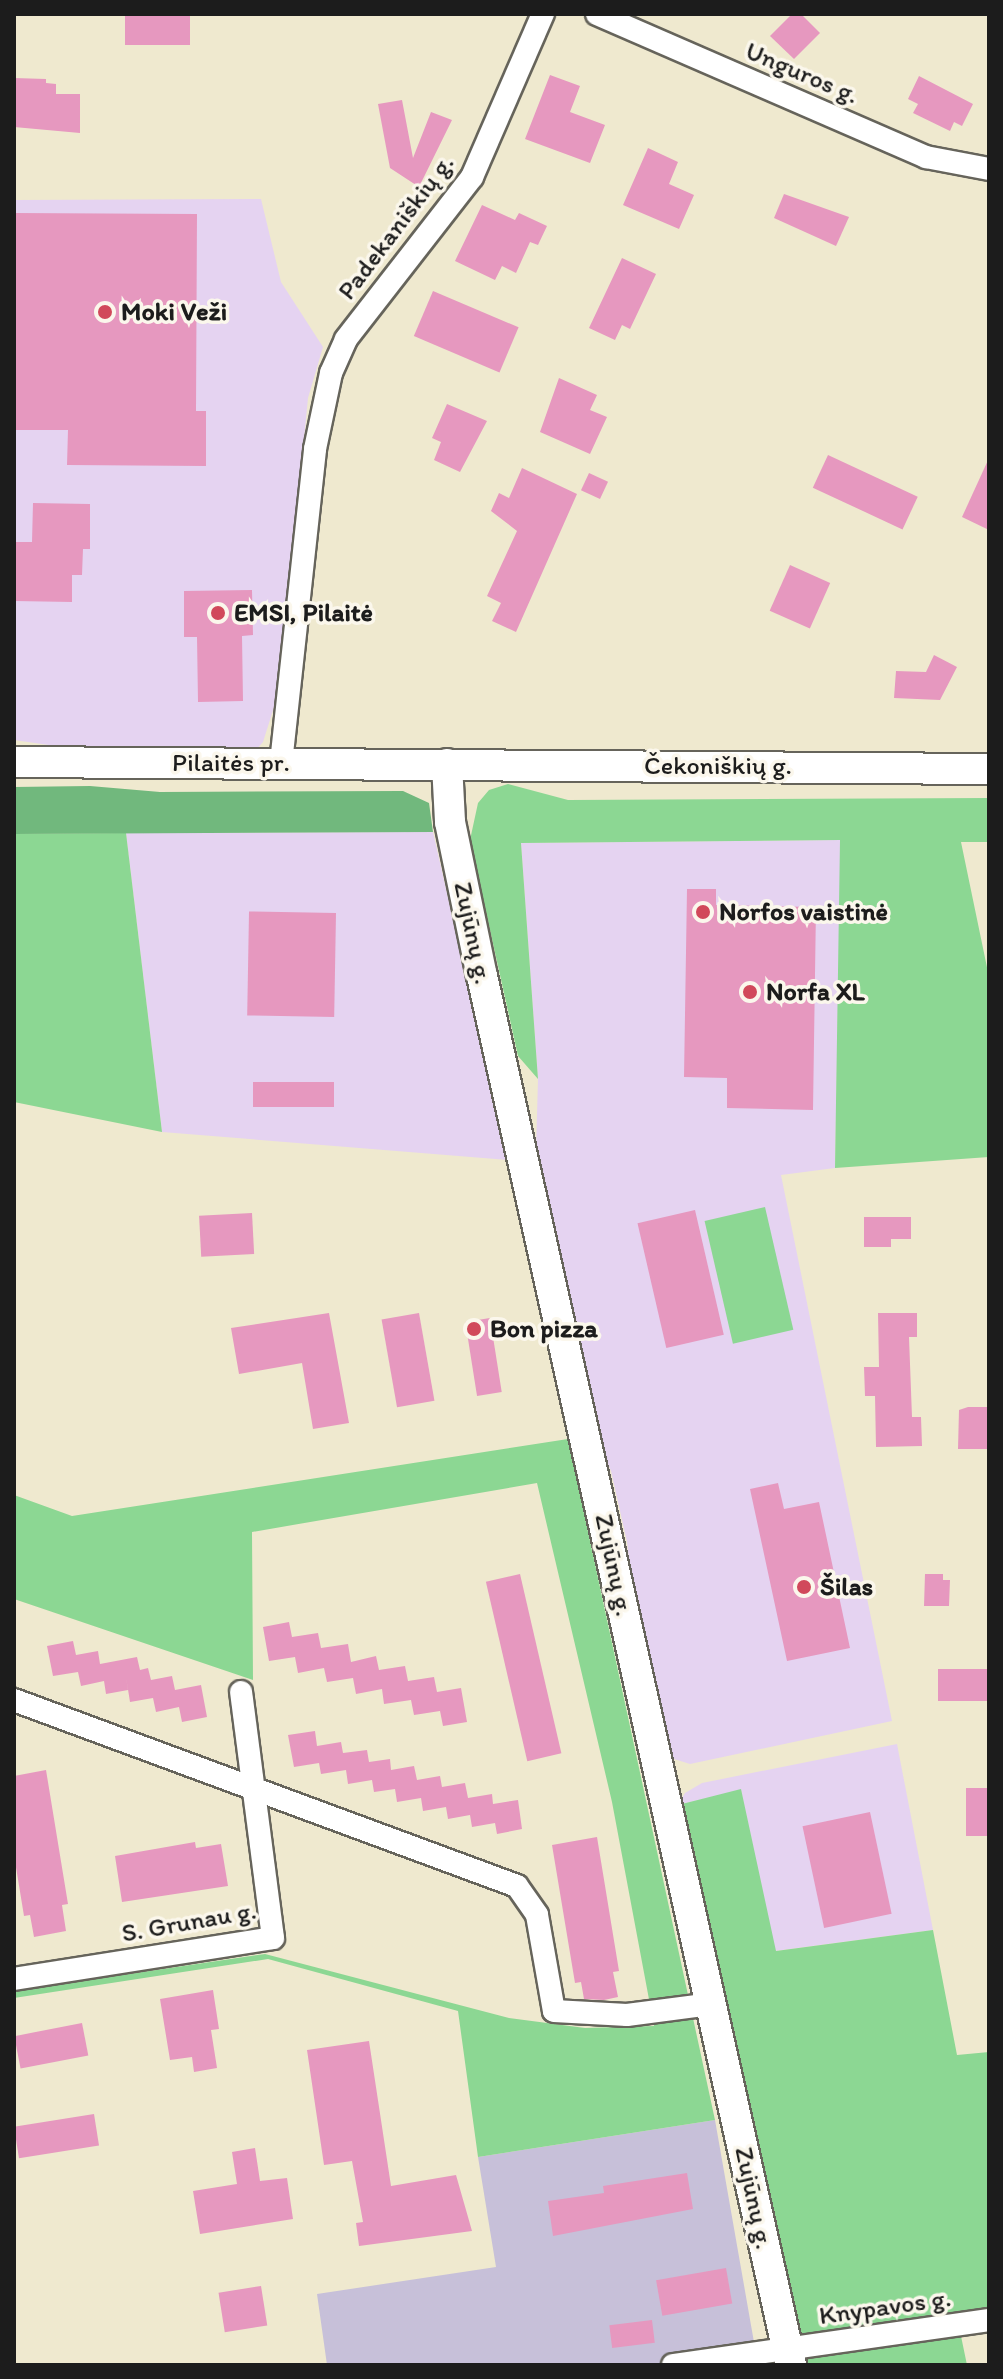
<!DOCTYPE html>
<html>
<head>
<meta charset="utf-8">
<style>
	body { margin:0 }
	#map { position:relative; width:1003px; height:2379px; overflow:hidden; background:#efe9cf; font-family:Itim,sans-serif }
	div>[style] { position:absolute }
	.built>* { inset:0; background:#e5d3f1 }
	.industrial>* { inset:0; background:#c7c0d9 }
	.green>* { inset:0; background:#8cd793; transform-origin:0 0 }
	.forest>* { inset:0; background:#71b87d }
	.building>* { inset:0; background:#e698bf; transform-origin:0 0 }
	.roads { filter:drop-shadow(2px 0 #66645b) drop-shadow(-2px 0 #66645b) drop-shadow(0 2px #66645b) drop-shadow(0 -2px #66645b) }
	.street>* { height:22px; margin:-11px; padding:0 11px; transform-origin:11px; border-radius:11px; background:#fff }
	.secondary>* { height:30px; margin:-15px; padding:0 15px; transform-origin:15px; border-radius:15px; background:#fff }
	.dots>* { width:22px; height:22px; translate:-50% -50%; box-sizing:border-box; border:4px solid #fbf7ec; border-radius:50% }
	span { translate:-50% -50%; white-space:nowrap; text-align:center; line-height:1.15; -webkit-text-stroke:7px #fbf7ec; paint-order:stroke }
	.street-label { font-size:26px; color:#1c1c1c }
	.poi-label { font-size:26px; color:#1c1c1c; font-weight:700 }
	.left { translate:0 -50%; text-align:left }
	.frame { position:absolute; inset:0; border:16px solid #1c1c1c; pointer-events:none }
</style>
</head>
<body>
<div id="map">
	<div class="built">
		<div style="clip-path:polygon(261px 199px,281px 282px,323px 347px,308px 398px,280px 688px,263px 742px,256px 750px,97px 752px,14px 740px,14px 200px)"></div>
		<div style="clip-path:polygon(433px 832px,508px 1160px,162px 1132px,126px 833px)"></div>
		<div style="clip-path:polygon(841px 840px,835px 1168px,781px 1175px,892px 1721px,690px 1764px,674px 1759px,662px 1740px,636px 1620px,627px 1542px,611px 1471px,587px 1415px,536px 1150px,538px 1079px,521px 843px)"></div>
		<div style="clip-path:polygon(897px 1744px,933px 1930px,775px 1951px,741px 1790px,678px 1805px,685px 1793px,702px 1783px)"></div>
	</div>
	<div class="industrial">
		<div style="clip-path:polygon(715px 2120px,758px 2365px,327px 2365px,317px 2294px,496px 2267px,478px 2157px)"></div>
	</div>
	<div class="green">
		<div style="clip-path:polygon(508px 784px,568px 800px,989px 798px,989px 842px,961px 842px,989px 977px,989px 1157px,835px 1168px,840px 840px,521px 843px,538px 1079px,518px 1056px,470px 840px,478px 803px,489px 790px)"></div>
		<div style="clip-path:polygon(126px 833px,162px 1132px,14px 1102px,14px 834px)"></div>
		<div style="left:765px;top:1207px;width:126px;height:62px;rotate:77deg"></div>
		<div style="clip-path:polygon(568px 1439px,715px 2120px,478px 2157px,458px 2011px,268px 1959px,14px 1998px,14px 1991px,265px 1954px,509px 2018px,585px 2028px,654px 2026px,612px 1802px,537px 1483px,252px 1532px,253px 1680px,14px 1599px,14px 1495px,72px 1516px)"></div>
		<div style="clip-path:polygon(741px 1789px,776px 1951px,933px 1930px,957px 2055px,989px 2052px,989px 2308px,956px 2312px,967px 2365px,805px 2365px,678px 1805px)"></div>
	</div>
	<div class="forest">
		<div style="clip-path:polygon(90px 786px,160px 792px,403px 791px,429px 803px,433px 832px,14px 834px,14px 787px)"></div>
	</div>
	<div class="building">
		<div style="left:125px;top:14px;width:65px;height:31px"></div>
		<div style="clip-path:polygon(792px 14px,801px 14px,820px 33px,794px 59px,770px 36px)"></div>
		<div style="clip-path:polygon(550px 75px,580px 86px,570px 112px,605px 125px,590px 163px,525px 139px)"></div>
		<div style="clip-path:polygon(919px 76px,973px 104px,962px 126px,954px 122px,950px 131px,913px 113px,918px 104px,908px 99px)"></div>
		<div style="clip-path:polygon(14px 78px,46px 79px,46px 83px,56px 84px,56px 94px,80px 94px,80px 133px,14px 127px)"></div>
		<div style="clip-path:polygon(402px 100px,413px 158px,431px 112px,452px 120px,419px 187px,390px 168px,378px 104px)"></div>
		<div style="clip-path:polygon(648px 148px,678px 162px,669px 184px,694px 195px,679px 229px,623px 205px)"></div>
		<div style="clip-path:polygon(784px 194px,849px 217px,836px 246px,774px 218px)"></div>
		<div style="clip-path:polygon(482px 205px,515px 220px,519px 213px,547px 226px,538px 245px,530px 242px,516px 273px,502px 266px,495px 280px,455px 261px)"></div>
		<div style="clip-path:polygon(14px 213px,197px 214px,196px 411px,206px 411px,206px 466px,67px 465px,68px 430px,14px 430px)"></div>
		<div style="clip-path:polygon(622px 258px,656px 274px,630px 329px,622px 325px,615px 340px,589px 328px)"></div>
		<div style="left:433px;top:291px;width:93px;height:49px;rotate:23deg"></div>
		<div style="clip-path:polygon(559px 378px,597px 395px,590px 410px,607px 417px,590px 454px,540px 432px)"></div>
		<div style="clip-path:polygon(447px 404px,487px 421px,460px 472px,434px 460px,441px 442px,432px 438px)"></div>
		<div style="left:828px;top:455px;width:99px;height:36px;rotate:25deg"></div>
		<div style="clip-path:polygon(989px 458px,989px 530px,962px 517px)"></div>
		<div style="clip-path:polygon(522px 468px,577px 494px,516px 632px,492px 621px,501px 603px,487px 596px,517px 531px,491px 511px,499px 493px,509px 498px)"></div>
		<div style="left:589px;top:473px;width:21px;height:19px;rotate:25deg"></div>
		<div style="clip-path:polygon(33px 503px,90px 504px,90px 549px,83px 549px,82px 575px,72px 575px,72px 602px,14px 601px,14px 542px,32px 542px)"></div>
		<div style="left:790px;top:565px;width:44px;height:50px;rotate:24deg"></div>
		<div style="clip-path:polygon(252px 590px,253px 635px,242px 636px,243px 701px,198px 702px,197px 637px,184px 637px,184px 591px)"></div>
		<div style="clip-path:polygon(934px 655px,957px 667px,940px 700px,894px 698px,896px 671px,926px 672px)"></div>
		<div style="clip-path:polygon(687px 889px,716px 889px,716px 905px,816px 907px,813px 1110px,727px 1108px,727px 1078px,684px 1077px)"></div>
		<div style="left:336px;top:913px;width:104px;height:87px;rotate:91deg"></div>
		<div style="left:334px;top:1082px;width:25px;height:81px;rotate:90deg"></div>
		<div style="left:695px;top:1210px;width:128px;height:59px;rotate:77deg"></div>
		<div style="left:252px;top:1213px;width:41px;height:53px;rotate:87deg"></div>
		<div style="clip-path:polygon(864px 1217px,911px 1217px,911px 1239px,891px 1239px,891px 1247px,864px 1247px)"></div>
		<div style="clip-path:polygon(329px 1313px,349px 1423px,313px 1429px,302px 1363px,239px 1374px,231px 1328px)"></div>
		<div style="left:419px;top:1313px;width:89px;height:38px;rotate:80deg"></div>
		<div style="clip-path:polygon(878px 1313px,917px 1313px,917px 1337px,909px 1337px,912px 1417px,921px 1417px,922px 1446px,876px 1447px,875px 1396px,865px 1396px,864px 1367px,879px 1367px)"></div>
		<div style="left:490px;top:1318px;width:75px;height:25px;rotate:81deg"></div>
		<div style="clip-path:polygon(968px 1407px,989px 1407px,989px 1449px,958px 1449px,959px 1410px)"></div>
		<div style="clip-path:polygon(778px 1483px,784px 1509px,819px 1502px,850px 1648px,787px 1661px,750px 1489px)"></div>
		<div style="left:520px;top:1574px;width:184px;height:35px;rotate:77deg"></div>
		<div style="clip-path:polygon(925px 1574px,943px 1574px,943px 1580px,950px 1580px,949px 1606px,924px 1606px)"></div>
		<div style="clip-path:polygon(289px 1622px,292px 1637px,318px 1633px,321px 1648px,348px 1644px,351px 1662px,376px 1656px,379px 1670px,405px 1666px,408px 1681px,434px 1677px,437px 1692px,461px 1688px,467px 1722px,443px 1726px,440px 1711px,414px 1715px,411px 1700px,384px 1704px,382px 1689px,356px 1694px,353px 1678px,327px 1682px,324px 1668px,298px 1673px,295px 1657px,269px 1661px,263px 1627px)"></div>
		<div style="clip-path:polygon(73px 1641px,76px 1655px,98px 1651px,100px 1664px,137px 1657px,140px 1670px,148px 1668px,151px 1680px,172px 1676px,175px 1690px,201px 1685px,207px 1717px,182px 1722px,179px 1707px,156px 1712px,153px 1698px,130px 1702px,126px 1677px,128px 1690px,106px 1694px,104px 1681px,81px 1686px,78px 1672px,53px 1676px,47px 1646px)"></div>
		<div style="left:938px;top:1669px;width:51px;height:32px"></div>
		<div style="clip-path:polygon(315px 1731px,317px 1746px,341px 1742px,343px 1753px,367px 1750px,369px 1762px,390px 1759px,391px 1770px,414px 1766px,417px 1780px,440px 1776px,442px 1787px,465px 1783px,468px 1798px,492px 1794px,493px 1804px,518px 1800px,522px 1829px,497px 1834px,495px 1823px,472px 1827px,470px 1815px,448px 1819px,446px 1807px,423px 1811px,421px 1798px,397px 1802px,395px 1789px,374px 1792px,372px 1780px,348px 1784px,346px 1770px,321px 1774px,319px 1763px,294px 1767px,288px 1735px)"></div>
		<div style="clip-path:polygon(46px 1770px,68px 1904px,62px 1905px,66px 1931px,34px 1937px,30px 1915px,24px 1916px,14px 1855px,14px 1776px)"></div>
		<div style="left:989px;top:1788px;width:48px;height:23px;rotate:90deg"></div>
		<div style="left:870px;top:1812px;width:104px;height:69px;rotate:78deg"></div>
		<div style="clip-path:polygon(597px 1837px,619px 1971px,613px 1972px,618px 1997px,604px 2000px,584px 1999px,581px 1982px,575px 1983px,552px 1845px)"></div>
		<div style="clip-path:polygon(195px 1842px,196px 1848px,221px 1844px,228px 1886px,122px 1902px,115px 1856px)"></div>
		<div style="clip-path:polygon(213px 1990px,219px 2029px,211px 2030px,217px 2068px,194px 2072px,192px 2057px,170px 2060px,160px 1999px)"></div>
		<div style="left:82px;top:2023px;width:33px;height:69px;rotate:79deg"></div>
		<div style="clip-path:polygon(369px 2041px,391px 2186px,456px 2175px,472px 2231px,359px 2246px,356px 2223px,363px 2222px,352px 2161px,324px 2165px,307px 2050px)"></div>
		<div style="left:94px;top:2114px;width:32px;height:81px;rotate:81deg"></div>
		<div style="clip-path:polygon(255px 2148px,260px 2181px,287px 2178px,293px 2219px,200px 2234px,193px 2191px,237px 2184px,232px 2152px)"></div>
		<div style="clip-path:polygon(687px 2173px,693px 2209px,553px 2236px,548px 2201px,604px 2193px,603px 2186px)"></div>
		<div style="left:726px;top:2268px;width:36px;height:71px;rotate:80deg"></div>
		<div style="left:261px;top:2286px;width:40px;height:43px;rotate:81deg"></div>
		<div style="left:652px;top:2320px;width:23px;height:43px;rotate:83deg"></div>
	</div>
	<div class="roads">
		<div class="street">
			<div style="left:597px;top:14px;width:359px;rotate:23.5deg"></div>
			<div style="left:926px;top:157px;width:64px;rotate:10.8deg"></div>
			<div style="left:281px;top:763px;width:316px;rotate:-83.8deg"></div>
			<div style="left:315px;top:449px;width:78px;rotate:-78.1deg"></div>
			<div style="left:331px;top:373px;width:37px;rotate:-66deg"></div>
			<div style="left:346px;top:339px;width:205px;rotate:-52.1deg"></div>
			<div style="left:472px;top:177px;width:178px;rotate:-66.5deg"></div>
			<div style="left:14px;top:1700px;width:536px;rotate:20.29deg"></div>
			<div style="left:517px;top:1886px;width:35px;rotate:55deg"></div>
			<div style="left:537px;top:1915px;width:97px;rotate:80deg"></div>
			<div style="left:554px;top:2011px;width:73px;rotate:3.1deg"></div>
			<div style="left:627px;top:2015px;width:86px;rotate:-7.4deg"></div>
			<div style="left:14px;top:1979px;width:262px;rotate:-9deg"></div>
			<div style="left:273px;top:1938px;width:248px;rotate:-97.4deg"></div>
			<div style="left:673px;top:2365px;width:319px;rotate:-8.1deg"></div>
		</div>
		<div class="secondary">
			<div style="left:14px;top:762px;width:975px;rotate:0.41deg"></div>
			<div style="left:447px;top:764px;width:58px;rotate:87deg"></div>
			<div style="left:450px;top:822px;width:157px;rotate:78.3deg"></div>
			<div style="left:482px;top:976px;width:1423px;rotate:77.46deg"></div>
		</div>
	</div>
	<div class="dots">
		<div style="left:105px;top:312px;background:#d1495b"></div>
		<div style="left:218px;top:613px;background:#d1495b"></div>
		<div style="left:703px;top:912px;background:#d1495b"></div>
		<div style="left:750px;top:992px;background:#d1495b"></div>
		<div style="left:474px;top:1329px;background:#d1495b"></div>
		<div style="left:804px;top:1587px;background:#d1495b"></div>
	</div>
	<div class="street-label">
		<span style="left:802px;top:73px;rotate:23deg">Unguros g.</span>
		<span style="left:396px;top:227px;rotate:-53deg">Padekaniškių g.</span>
		<span style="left:231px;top:763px">Pilaitės pr.</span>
		<span style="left:718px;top:766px">Čekoniškių g.</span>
		<span style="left:473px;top:933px;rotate:78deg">Zujūnų g.</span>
		<span style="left:614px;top:1565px;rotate:78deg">Zujūnų g.</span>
		<span style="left:189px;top:1922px;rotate:-10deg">S. Grunau g.</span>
		<span style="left:754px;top:2198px;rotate:78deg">Zujūnų g.</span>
		<span style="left:885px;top:2307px;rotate:-8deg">Knypavos g.</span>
	</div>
	<div class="poi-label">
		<span class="left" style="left:121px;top:312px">Moki Veži</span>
		<span class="left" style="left:234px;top:613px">EMSI, Pilaitė</span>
		<span class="left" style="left:719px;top:912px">Norfos vaistinė</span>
		<span class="left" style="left:766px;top:992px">Norfa XL</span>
		<span class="left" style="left:490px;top:1329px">Bon pizza</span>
		<span class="left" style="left:820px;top:1587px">Šilas</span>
	</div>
	<div class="frame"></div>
</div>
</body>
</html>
